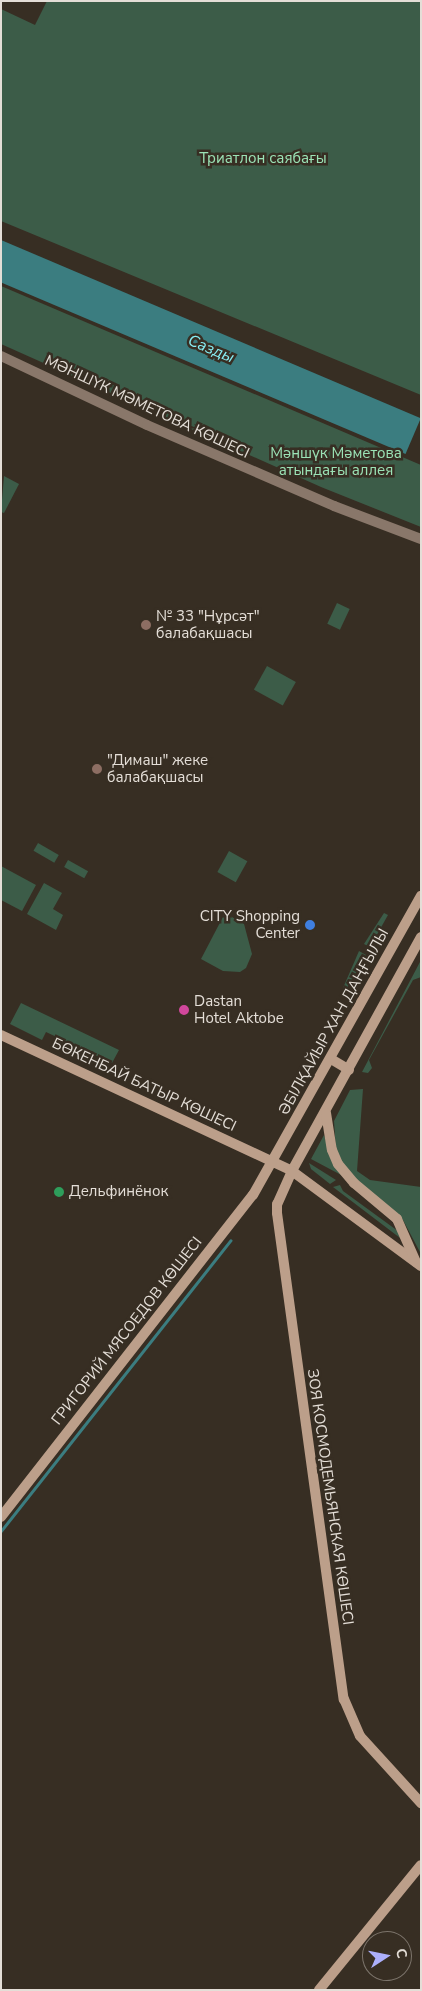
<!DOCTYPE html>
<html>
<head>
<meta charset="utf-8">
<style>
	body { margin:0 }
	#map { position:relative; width:422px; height:1991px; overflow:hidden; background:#372e23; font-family:"Nunito Sans",sans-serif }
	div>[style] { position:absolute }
	.green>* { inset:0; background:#3c5c48; transform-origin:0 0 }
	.water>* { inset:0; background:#3b7d80; transform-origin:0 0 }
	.stream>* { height:2.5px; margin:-1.25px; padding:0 1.25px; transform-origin:1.25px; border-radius:1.25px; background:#3b7d80 }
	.tertiary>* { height:10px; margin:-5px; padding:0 5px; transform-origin:5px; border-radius:5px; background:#89776a }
	.secondary>* { height:10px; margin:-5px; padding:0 5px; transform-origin:5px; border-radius:5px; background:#bc9f8a }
	.dots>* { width:14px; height:14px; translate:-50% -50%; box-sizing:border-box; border:2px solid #372e23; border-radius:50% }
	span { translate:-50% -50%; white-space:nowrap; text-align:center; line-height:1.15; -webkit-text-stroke:5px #372e23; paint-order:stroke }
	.park-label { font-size:15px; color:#9be3b6 }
	.street-label { font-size:15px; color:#e4ded7 }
	.poi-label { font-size:15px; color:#e4ded7 }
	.left { translate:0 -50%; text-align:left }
	.right { translate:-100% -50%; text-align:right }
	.water-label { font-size:16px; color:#88eff5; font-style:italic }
	.frame { position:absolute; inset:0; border:2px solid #e4ded7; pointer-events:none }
	.north { position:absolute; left:362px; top:1931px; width:50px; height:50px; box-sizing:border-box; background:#372e23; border:1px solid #7c746b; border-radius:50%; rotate:79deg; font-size:14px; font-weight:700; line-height:20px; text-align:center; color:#e4ded7 }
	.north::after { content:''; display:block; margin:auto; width:18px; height:22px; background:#acaffb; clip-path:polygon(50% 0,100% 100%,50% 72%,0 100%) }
</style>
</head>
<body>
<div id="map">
	<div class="green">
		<div style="clip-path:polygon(47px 1px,421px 1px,421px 395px,1px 221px,1px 9px,35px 25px)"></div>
		<div style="clip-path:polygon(1px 286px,421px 465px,421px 527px,321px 487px,1px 344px)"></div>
		<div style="clip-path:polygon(4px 476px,19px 484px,4px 513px,1px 512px)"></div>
		<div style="left:337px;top:603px;width:14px;height:23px;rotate:25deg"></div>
		<div style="left:267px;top:666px;width:33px;height:27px;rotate:29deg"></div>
		<div style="left:38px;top:843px;width:24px;height:9px;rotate:30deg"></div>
		<div style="left:229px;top:851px;width:21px;height:24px;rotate:29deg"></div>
		<div style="left:68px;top:860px;width:23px;height:8px;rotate:29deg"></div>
		<div style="clip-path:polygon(1px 866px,36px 885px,22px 911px,1px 900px)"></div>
		<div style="clip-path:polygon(44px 883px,62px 893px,53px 909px,63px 915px,56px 930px,27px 914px)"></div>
		<div style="clip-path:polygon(225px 913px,244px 924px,252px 954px,246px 968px,240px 972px,223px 971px,201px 959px)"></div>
		<div style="clip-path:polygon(384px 913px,388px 915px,370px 947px,364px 944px)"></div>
		<div style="clip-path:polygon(359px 951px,366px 955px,346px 990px,343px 988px)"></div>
		<div style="clip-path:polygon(421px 960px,421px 977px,413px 980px,369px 1060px,372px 1068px,368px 1073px,362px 1072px)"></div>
		<div style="clip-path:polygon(21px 1003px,119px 1050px,112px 1063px,46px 1032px,42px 1040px,10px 1024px)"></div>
		<div style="clip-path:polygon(363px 1089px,357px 1171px,370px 1180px,421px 1187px,421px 1254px,403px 1220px,347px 1173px,336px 1151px,334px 1121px,350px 1090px)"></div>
		<div style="clip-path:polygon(324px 1135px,331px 1157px,343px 1176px,311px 1159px)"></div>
		<div style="clip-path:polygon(309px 1163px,336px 1180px,330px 1184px,311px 1169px)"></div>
		<div style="clip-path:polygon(340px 1185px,343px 1191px,402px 1234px,408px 1244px,333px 1187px)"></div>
	</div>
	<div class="water">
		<div style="left:1px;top:240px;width:456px;height:39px;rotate:23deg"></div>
	</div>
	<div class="stream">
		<div style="left:1px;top:1531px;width:370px;rotate:-51.7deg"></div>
	</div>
	<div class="tertiary">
		<div style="left:1px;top:356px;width:161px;rotate:25.3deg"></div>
		<div style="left:147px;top:425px;width:204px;rotate:23.4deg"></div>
		<div style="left:334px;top:506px;width:93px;rotate:20.8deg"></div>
	</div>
	<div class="secondary">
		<div style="left:421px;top:937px;width:267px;rotate:118.9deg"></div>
		<div style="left:292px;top:1171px;width:36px;rotate:114deg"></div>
		<div style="left:277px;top:1204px;width:9px;rotate:90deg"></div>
		<div style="left:277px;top:1213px;width:491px;rotate:82.2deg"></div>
		<div style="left:344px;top:1699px;width:40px;rotate:66.6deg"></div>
		<div style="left:360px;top:1736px;width:91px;rotate:47.7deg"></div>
		<div style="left:1px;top:1035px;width:321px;rotate:25deg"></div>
		<div style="left:292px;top:1171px;width:160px;rotate:36.4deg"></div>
		<div style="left:331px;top:1059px;width:21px;rotate:31deg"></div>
		<div style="left:326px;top:1113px;width:37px;rotate:81deg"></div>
		<div style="left:332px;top:1150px;width:15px;rotate:67deg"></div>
		<div style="left:338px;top:1164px;width:25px;rotate:50deg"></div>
		<div style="left:354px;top:1183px;width:56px;rotate:39.9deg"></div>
		<div style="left:397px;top:1219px;width:47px;rotate:66.2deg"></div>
		<div style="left:1px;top:1517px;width:409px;rotate:-52deg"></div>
		<div style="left:253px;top:1195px;width:343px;rotate:-60.7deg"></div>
		<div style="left:319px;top:1990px;width:161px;rotate:-50.8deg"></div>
	</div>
	<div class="dots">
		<div style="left:146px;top:625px;background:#8d6e63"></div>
		<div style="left:97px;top:769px;background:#8d6e63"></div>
		<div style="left:310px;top:925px;background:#3f7fe0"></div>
		<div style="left:184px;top:1010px;background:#d1479c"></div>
		<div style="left:59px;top:1192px;background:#2e9e5b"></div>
	</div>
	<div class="park-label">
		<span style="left:263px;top:159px">Триатлон саябағы</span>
		<span style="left:336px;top:462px">Мәншүк Мәметова<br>атындағы аллея</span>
	</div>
	<div class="street-label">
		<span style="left:147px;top:407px;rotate:25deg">МӘНШҮК МӘМЕТОВА КӨШЕСІ</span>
		<span style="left:334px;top:1022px;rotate:-61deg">ӘБІЛҚАЙЫР ХАН ДАҢҒЫЛЫ</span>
		<span style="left:144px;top:1085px;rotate:25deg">БӨКЕНБАЙ БАТЫР КӨШЕСІ</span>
		<span style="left:127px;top:1331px;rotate:-52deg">ГРИГОРИЙ МЯСОЕДОВ КӨШЕСІ</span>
		<span style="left:330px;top:1497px;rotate:82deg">ЗОЯ КОСМОДЕМЬЯНСКАЯ КӨШЕСІ</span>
	</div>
	<div class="poi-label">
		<span class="left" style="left:156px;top:625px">№ 33 "Нұрсәт"<br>балабақшасы</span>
		<span class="left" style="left:107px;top:769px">"Димаш" жеке<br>балабақшасы</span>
		<span class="right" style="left:300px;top:925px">CITY Shopping<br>Center</span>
		<span class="left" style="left:194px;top:1010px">Dastan<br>Hotel Aktobe</span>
		<span class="left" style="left:69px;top:1192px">Дельфинёнок</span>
	</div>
	<div class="water-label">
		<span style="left:211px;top:349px;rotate:23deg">Сазды</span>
	</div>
	<div class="frame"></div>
	<div class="north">С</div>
</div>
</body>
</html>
